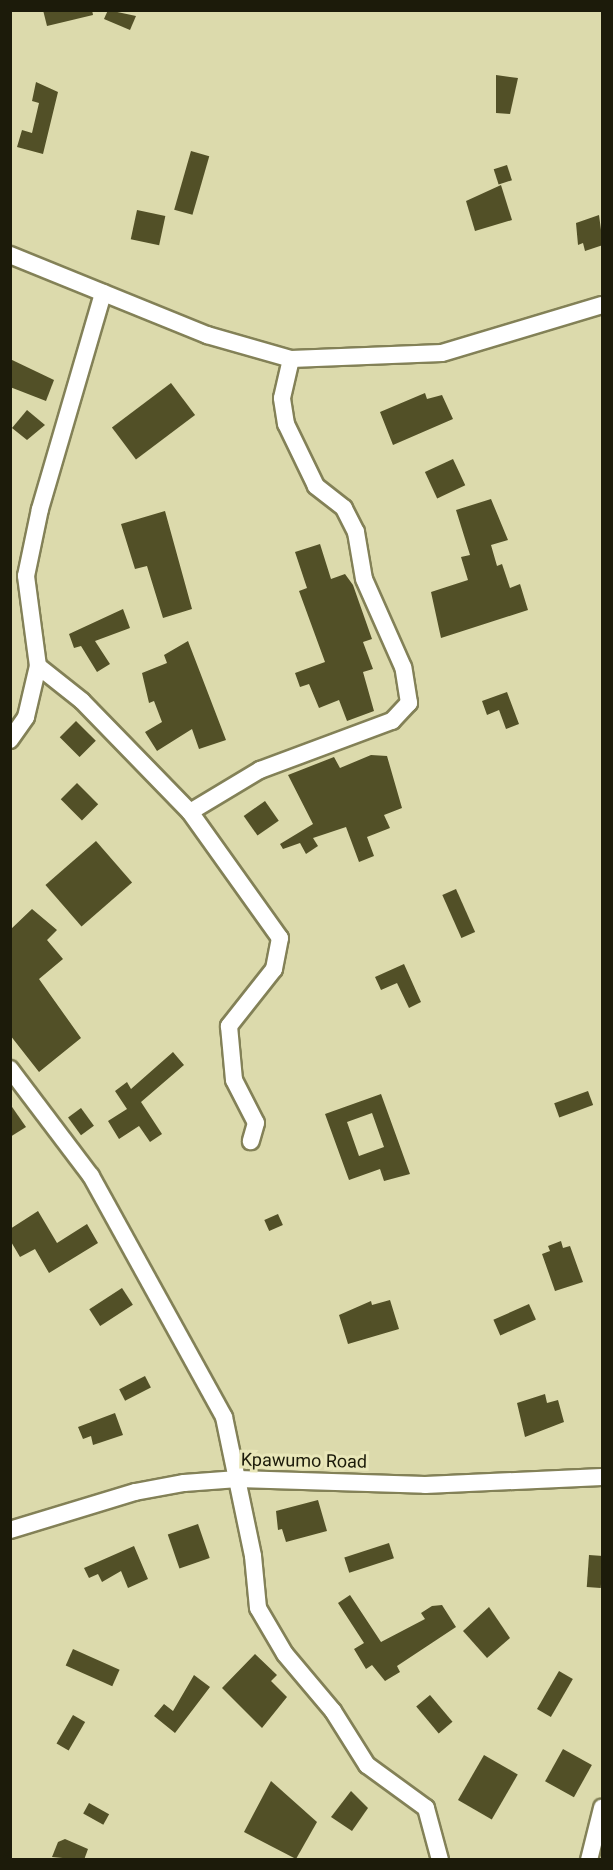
<!DOCTYPE html>
<html>
<head>
<meta charset="utf-8">
<style>
	body { margin:0 }
	#map { position:relative; width:613px; height:1870px; overflow:hidden; background:#dcdaac; font-family:Roboto,sans-serif }
	div>[style] { position:absolute }
	.building>* { inset:0; background:#525027; transform-origin:0 0 }
	.roads { filter:drop-shadow(2px 0 #838157) drop-shadow(-2px 0 #838157) drop-shadow(0 2px #838157) drop-shadow(0 -2px #838157) }
	.minor>* { height:16px; margin:-8px; padding:0 8px; transform-origin:8px; border-radius:8px; background:#fff }
	span { translate:-50% -50%; white-space:nowrap; text-align:center; line-height:1.15; -webkit-text-stroke:6px #e9e7b9; paint-order:stroke }
	.street-label { font-size:18px; color:#1c1b0a }
	.frame { position:absolute; inset:0; border:12px solid #1c1b0a; pointer-events:none }
</style>
</head>
<body>
<div id="map">
	<div class="building">
		<div style="clip-path:polygon(43px 10px,92px 10px,93px 15px,47px 26px)"></div>
		<div style="clip-path:polygon(108px 10px,136px 16px,130px 30px,104px 19px)"></div>
		<div style="clip-path:polygon(496px 75px,518px 78px,510px 114px,496px 113px)"></div>
		<div style="clip-path:polygon(36px 82px,58px 92px,43px 154px,17px 147px,22px 130px,32px 133px,39px 103px,32px 101px)"></div>
		<div style="left:191px;top:151px;width:19px;height:61px;rotate:16deg"></div>
		<div style="left:507px;top:165px;width:16px;height:14px;rotate:72deg"></div>
		<div style="clip-path:polygon(501px 185px,512px 220px,475px 231px,466px 201px)"></div>
		<div style="left:137px;top:210px;width:29px;height:30px;rotate:12deg"></div>
		<div style="clip-path:polygon(599px 215px,603px 245px,585px 251px,583px 243px,578px 245px,576px 223px)"></div>
		<div style="clip-path:polygon(10px 359px,54px 380px,46px 401px,10px 387px)"></div>
		<div style="left:171px;top:383px;width:40px;height:74px;rotate:53deg"></div>
		<div style="clip-path:polygon(425px 393px,427px 399px,442px 395px,453px 419px,393px 445px,380px 412px)"></div>
		<div style="clip-path:polygon(27px 410px,45px 425px,27px 440px,12px 428px)"></div>
		<div style="left:453px;top:459px;width:29px;height:31px;rotate:65deg"></div>
		<div style="clip-path:polygon(491px 499px,508px 540px,491px 545px,497px 566px,502px 564px,510px 588px,520px 584px,528px 610px,441px 638px,431px 592px,468px 580px,461px 557px,470px 555px,456px 510px)"></div>
		<div style="clip-path:polygon(165px 511px,192px 609px,163px 618px,147px 566px,135px 569px,121px 524px)"></div>
		<div style="clip-path:polygon(320px 544px,331px 579px,345px 574px,353px 585px,372px 639px,363px 642px,373px 669px,363px 672px,374px 711px,347px 721px,339px 700px,319px 708px,309px 684px,300px 687px,295px 673px,325px 662px,299px 591px,307px 588px,295px 552px)"></div>
		<div style="clip-path:polygon(123px 609px,130px 628px,95px 641px,110px 664px,97px 672px,81px 646px,74px 648px,69px 634px)"></div>
		<div style="clip-path:polygon(188px 641px,226px 740px,199px 749px,192px 729px,157px 751px,145px 732px,162px 722px,154px 701px,149px 703px,142px 673px,167px 663px,164px 655px)"></div>
		<div style="clip-path:polygon(507px 692px,519px 724px,506px 729px,499px 710px,487px 715px,482px 701px)"></div>
		<div style="left:76px;top:721px;width:28px;height:23px;rotate:45deg"></div>
		<div style="clip-path:polygon(371px 755px,387px 756px,402px 808px,384px 815px,390px 828px,367px 837px,374px 856px,359px 862px,346px 827px,313px 838px,318px 846px,306px 854px,300px 843px,283px 849px,280px 844px,313px 824px,288px 775px,334px 757px,340px 768px)"></div>
		<div style="left:77px;top:783px;width:30px;height:23px;rotate:45deg"></div>
		<div style="left:265px;top:801px;width:24px;height:26px;rotate:55deg"></div>
		<div style="left:96px;top:841px;width:55px;height:67px;rotate:49deg"></div>
		<div style="left:456px;top:889px;width:47px;height:15px;rotate:66deg"></div>
		<div style="clip-path:polygon(32px 909px,57px 930px,47px 940px,63px 959px,39px 979px,81px 1038px,39px 1072px,10px 1035px,10px 930px)"></div>
		<div style="clip-path:polygon(404px 964px,421px 1002px,409px 1008px,397px 983px,381px 990px,375px 977px)"></div>
		<div style="clip-path:polygon(173px 1052px,184px 1065px,141px 1102px,162px 1134px,150px 1142px,139px 1126px,119px 1139px,108px 1121px,127px 1109px,115px 1091px,127px 1082px,131px 1089px)"></div>
		<div style="left:588px;top:1091px;width:15px;height:36px;rotate:70deg"></div>
		<div style="clip-path:polygon(evenodd,381px 1094px,410px 1174px,384px 1181px,380px 1169px,349px 1180px,325px 1114px,381px 1094px,372px 1113px,384px 1147px,359px 1156px,347px 1122px,372px 1113px)"></div>
		<div style="clip-path:polygon(10px 1104px,26px 1127px,10px 1137px)"></div>
		<div style="left:81px;top:1108px;width:22px;height:16px;rotate:54deg"></div>
		<div style="clip-path:polygon(38px 1211px,57px 1243px,87px 1224px,98px 1243px,49px 1273px,35px 1249px,20px 1257px,10px 1240px,10px 1229px)"></div>
		<div style="left:278px;top:1214px;width:12px;height:15px;rotate:66deg"></div>
		<div style="clip-path:polygon(561px 1241px,563px 1248px,570px 1246px,583px 1282px,555px 1291px,542px 1254px,550px 1251px,548px 1246px)"></div>
		<div style="left:122px;top:1288px;width:20px;height:39px;rotate:57deg"></div>
		<div style="clip-path:polygon(390px 1300px,399px 1329px,348px 1344px,339px 1315px,371px 1301px,372px 1305px)"></div>
		<div style="left:529px;top:1304px;width:17px;height:39px;rotate:66deg"></div>
		<div style="left:145px;top:1376px;width:13px;height:29px;rotate:63deg"></div>
		<div style="clip-path:polygon(545px 1394px,547px 1403px,558px 1400px,564px 1422px,525px 1437px,517px 1403px)"></div>
		<div style="clip-path:polygon(115px 1413px,123px 1435px,93px 1445px,91px 1436px,83px 1439px,78px 1427px)"></div>
		<div style="clip-path:polygon(318px 1500px,327px 1531px,286px 1542px,282px 1529px,278px 1530px,276px 1511px)"></div>
		<div style="left:198px;top:1524px;width:36px;height:32px;rotate:71deg"></div>
		<div style="left:389px;top:1543px;width:16px;height:47px;rotate:72deg"></div>
		<div style="clip-path:polygon(134px 1546px,148px 1579px,128px 1588px,121px 1571px,102px 1582px,98px 1574px,89px 1578px,84px 1568px)"></div>
		<div style="left:589px;top:1555px;width:14px;height:32px;rotate:4deg"></div>
		<div style="clip-path:polygon(350px 1595px,381px 1642px,425px 1619px,421px 1613px,432px 1606px,442px 1605px,456px 1627px,397px 1666px,400px 1672px,385px 1681px,372px 1665px,366px 1669px,354px 1649px,364px 1643px,338px 1603px)"></div>
		<div style="clip-path:polygon(489px 1607px,510px 1638px,487px 1658px,463px 1631px)"></div>
		<div style="left:73px;top:1649px;width:51px;height:18px;rotate:24deg"></div>
		<div style="clip-path:polygon(255px 1654px,277px 1675px,271px 1681px,287px 1697px,262px 1728px,222px 1688px)"></div>
		<div style="left:559px;top:1671px;width:16px;height:44px;rotate:30deg"></div>
		<div style="clip-path:polygon(194px 1675px,210px 1687px,175px 1733px,154px 1716px,164px 1704px,173px 1711px)"></div>
		<div style="left:430px;top:1695px;width:35px;height:18px;rotate:50deg"></div>
		<div style="left:73px;top:1715px;width:14px;height:33px;rotate:30deg"></div>
		<div style="left:563px;top:1749px;width:33px;height:37px;rotate:29deg"></div>
		<div style="left:484px;top:1755px;width:39px;height:52px;rotate:30deg"></div>
		<div style="clip-path:polygon(271px 1781px,317px 1822px,296px 1859px,244px 1832px)"></div>
		<div style="clip-path:polygon(351px 1791px,368px 1808px,352px 1831px,331px 1817px)"></div>
		<div style="left:89px;top:1803px;width:23px;height:12px;rotate:29deg"></div>
		<div style="clip-path:polygon(65px 1839px,88px 1849px,84px 1860px,52px 1857px,58px 1842px)"></div>
	</div>
	<div class="roads">
		<div class="minor">
			<div style="left:10px;top:255px;width:213px;rotate:22.1deg"></div>
			<div style="left:207px;top:335px;width:87px;rotate:15.9deg"></div>
			<div style="left:291px;top:359px;width:151px;rotate:-2.3deg"></div>
			<div style="left:442px;top:353px;width:167px;rotate:-16.7deg"></div>
			<div style="left:38px;top:666px;width:56px;rotate:38.5deg"></div>
			<div style="left:82px;top:701px;width:155px;rotate:45.8deg"></div>
			<div style="left:190px;top:812px;width:155px;rotate:54.5deg"></div>
			<div style="left:280px;top:938px;width:32px;rotate:101deg"></div>
			<div style="left:274px;top:969px;width:73px;rotate:128.3deg"></div>
			<div style="left:229px;top:1026px;width:54px;rotate:84.7deg"></div>
			<div style="left:234px;top:1080px;width:48px;rotate:62.9deg"></div>
			<div style="left:256px;top:1123px;width:19px;rotate:106deg"></div>
			<div style="left:10px;top:740px;width:28px;rotate:-55deg"></div>
			<div style="left:26px;top:717px;width:52px;rotate:-76.8deg"></div>
			<div style="left:38px;top:666px;width:91px;rotate:-97.6deg"></div>
			<div style="left:26px;top:576px;width:68px;rotate:-78.2deg"></div>
			<div style="left:40px;top:509px;width:225px;rotate:-73.7deg"></div>
			<div style="left:190px;top:812px;width:82px;rotate:-31deg"></div>
			<div style="left:260px;top:770px;width:141px;rotate:-20.4deg"></div>
			<div style="left:392px;top:721px;width:25px;rotate:-47deg"></div>
			<div style="left:409px;top:703px;width:36px;rotate:-99deg"></div>
			<div style="left:403px;top:667px;width:96px;rotate:-113.9deg"></div>
			<div style="left:364px;top:579px;width:48px;rotate:-99.7deg"></div>
			<div style="left:356px;top:532px;width:27px;rotate:-117deg"></div>
			<div style="left:344px;top:508px;width:36px;rotate:-142deg"></div>
			<div style="left:316px;top:486px;width:69px;rotate:-115.8deg"></div>
			<div style="left:286px;top:424px;width:26px;rotate:-99deg"></div>
			<div style="left:282px;top:398px;width:40px;rotate:-77deg"></div>
			<div style="left:10px;top:1069px;width:134px;rotate:52.9deg"></div>
			<div style="left:91px;top:1176px;width:275px;rotate:61.1deg"></div>
			<div style="left:224px;top:1417px;width:142px;rotate:78.2deg"></div>
			<div style="left:253px;top:1556px;width:52px;rotate:84.5deg"></div>
			<div style="left:258px;top:1608px;width:53px;rotate:59.6deg"></div>
			<div style="left:285px;top:1654px;width:75px;rotate:49.9deg"></div>
			<div style="left:333px;top:1711px;width:64px;rotate:57.8deg"></div>
			<div style="left:367px;top:1765px;width:73px;rotate:36.1deg"></div>
			<div style="left:426px;top:1808px;width:54px;rotate:74.9deg"></div>
			<div style="left:10px;top:1530px;width:131px;rotate:-16.9deg"></div>
			<div style="left:135px;top:1492px;width:50px;rotate:-10.4deg"></div>
			<div style="left:184px;top:1483px;width:54px;rotate:-4.2deg"></div>
			<div style="left:238px;top:1479px;width:187px;rotate:1.8deg"></div>
			<div style="left:425px;top:1485px;width:177px;rotate:-2.6deg"></div>
			<div style="left:589px;top:1860px;width:54px;rotate:-76deg"></div>
		</div>
	</div>
	<div class="street-label">
		<span style="left:304px;top:1461px;rotate:1deg">Kpawumo Road</span>
	</div>
	<div class="frame"></div>
</div>
</body>
</html>
